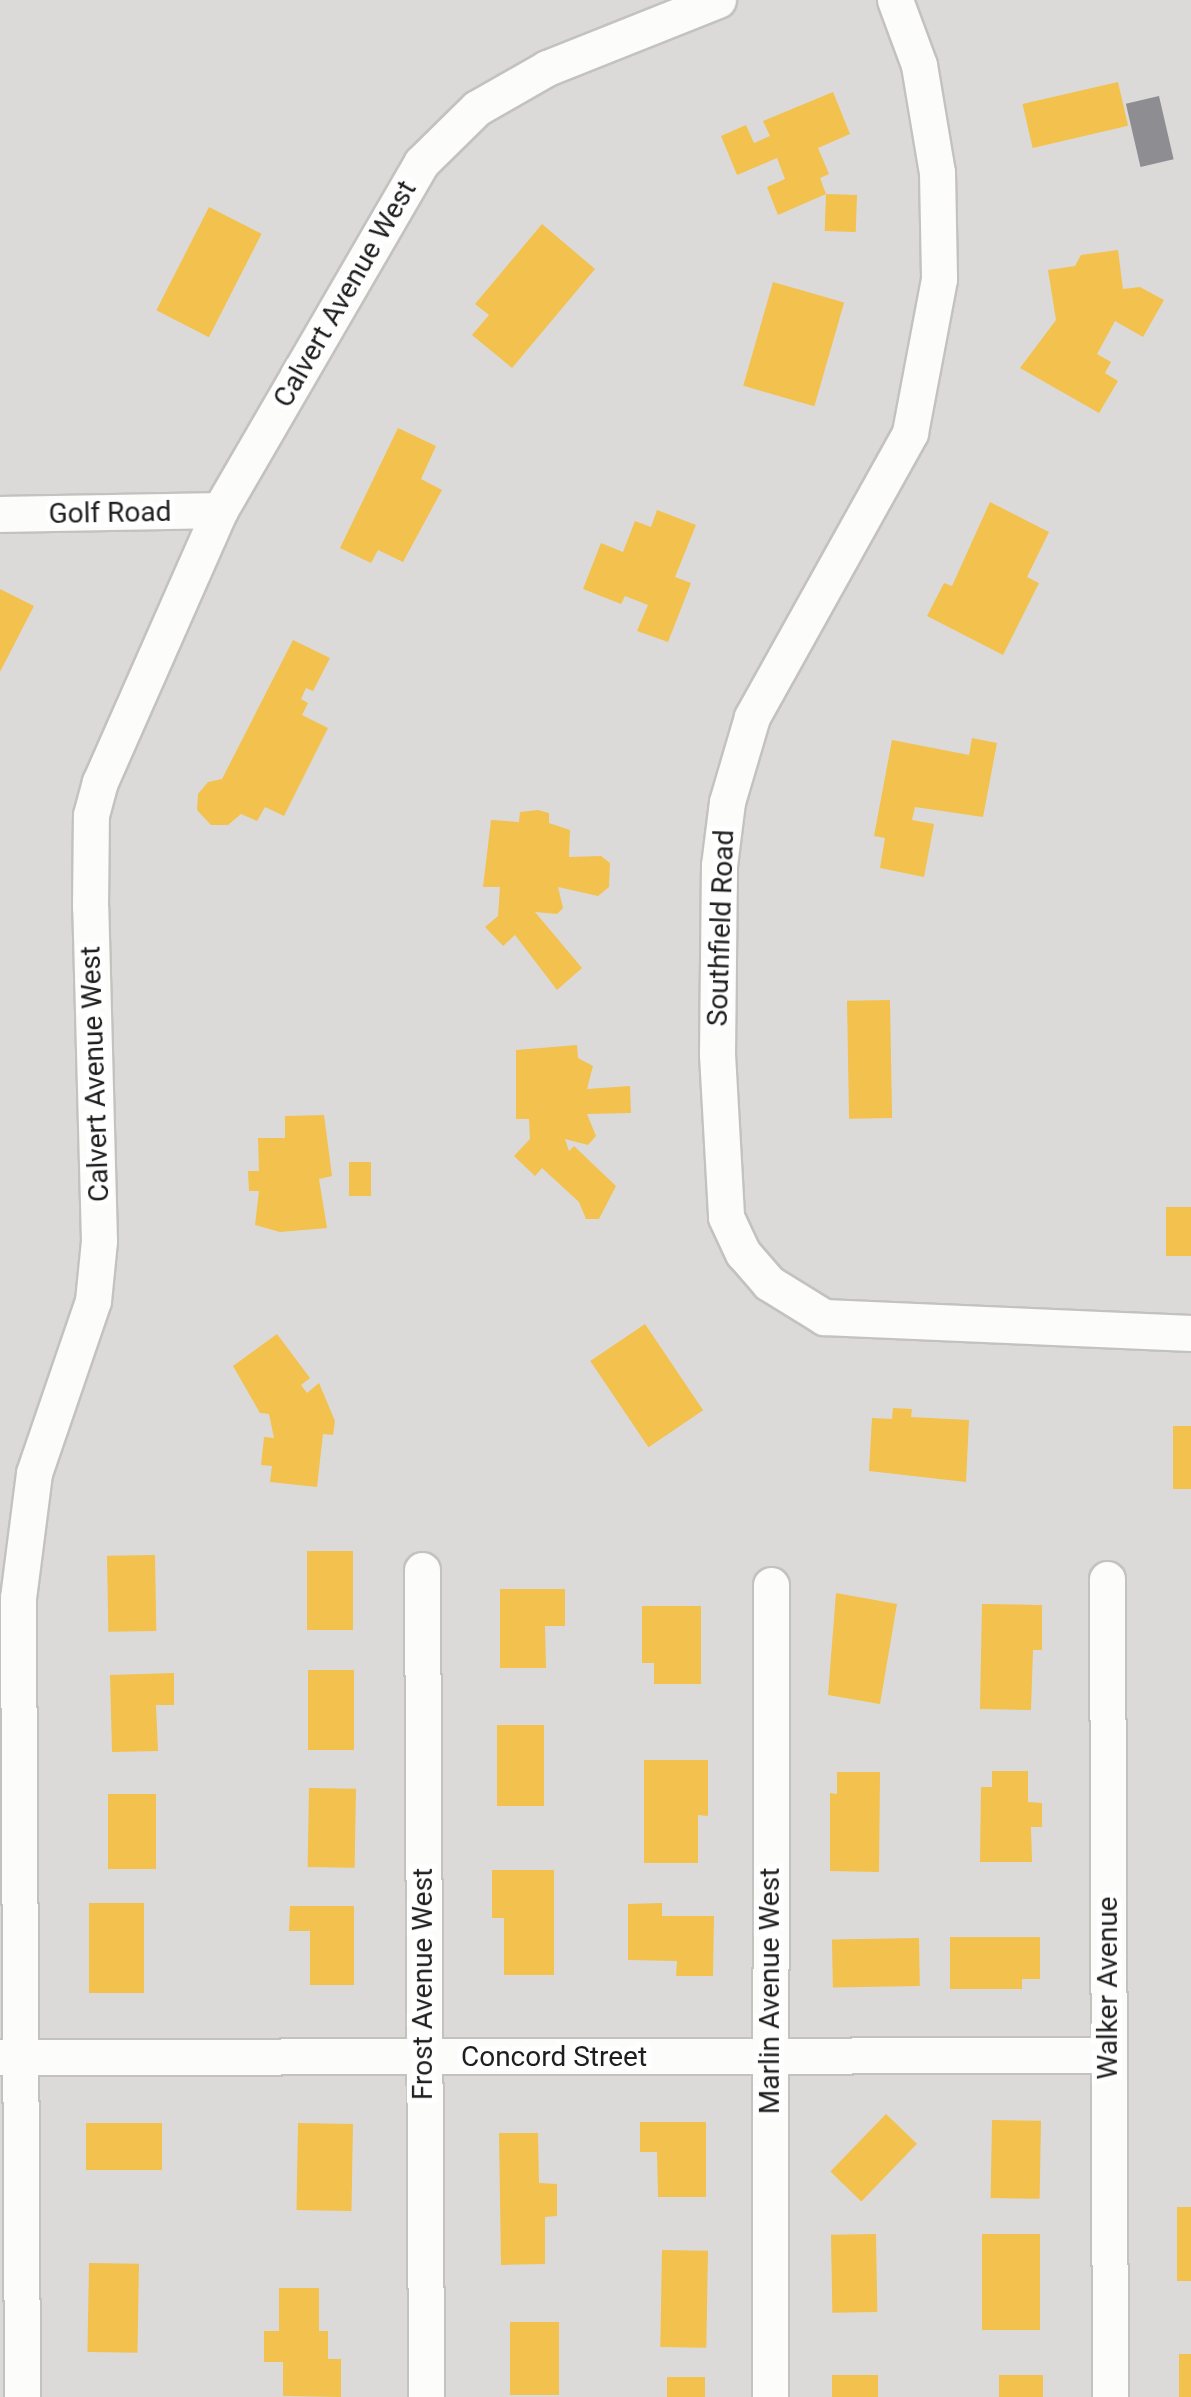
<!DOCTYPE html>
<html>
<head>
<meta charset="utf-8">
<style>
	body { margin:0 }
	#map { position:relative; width:1191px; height:2397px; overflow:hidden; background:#edeae7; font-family:Roboto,sans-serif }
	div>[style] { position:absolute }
	.residential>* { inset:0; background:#dcdad8; transform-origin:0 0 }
	.homes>* { inset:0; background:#f2c14e; transform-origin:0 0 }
	.industry>* { inset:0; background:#8d8d92; transform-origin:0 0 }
	.roads { filter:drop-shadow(2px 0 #c4c2c1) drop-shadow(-2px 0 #c4c2c1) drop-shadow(0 2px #c4c2c1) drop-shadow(0 -2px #c4c2c1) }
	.minor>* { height:35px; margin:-17.5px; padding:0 17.5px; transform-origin:17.5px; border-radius:17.5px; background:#fcfcfb }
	span { translate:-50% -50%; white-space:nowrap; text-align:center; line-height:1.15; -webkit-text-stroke:10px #fff; paint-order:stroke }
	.street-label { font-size:28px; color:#1e1e1e }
</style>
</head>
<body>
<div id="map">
	<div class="residential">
		<div style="left:0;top:0;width:1191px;height:2397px"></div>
	</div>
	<div class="homes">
		<div style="left:1118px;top:82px;width:45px;height:98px;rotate:77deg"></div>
		<div style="clip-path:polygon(833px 92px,850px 134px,818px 148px,829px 174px,820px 178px,826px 194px,778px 215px,767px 187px,785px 179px,777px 158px,737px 175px,721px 136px,746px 125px,754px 143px,770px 136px,763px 121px)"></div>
		<div style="left:826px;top:194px;width:31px;height:37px;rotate:2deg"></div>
		<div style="left:209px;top:207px;width:59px;height:116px;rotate:27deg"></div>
		<div style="clip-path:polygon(542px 224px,595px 269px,512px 368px,472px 335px,489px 315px,475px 304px)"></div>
		<div style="clip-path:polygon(1118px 250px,1123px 289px,1140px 287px,1164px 300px,1143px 337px,1115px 321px,1097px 354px,1111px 362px,1105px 373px,1118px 381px,1099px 413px,1020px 368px,1056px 320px,1048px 270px,1075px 266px,1081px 255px)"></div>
		<div style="left:773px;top:282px;width:74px;height:108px;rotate:16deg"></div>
		<div style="clip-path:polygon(398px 428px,436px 446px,421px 479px,442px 490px,403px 562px,378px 550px,371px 563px,340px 548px)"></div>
		<div style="clip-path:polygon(990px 502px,1049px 532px,1027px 577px,1039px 583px,1003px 655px,927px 616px,944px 583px,952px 586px)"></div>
		<div style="clip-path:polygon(657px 510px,696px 525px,675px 577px,691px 583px,668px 642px,637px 631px,648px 605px,625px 596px,621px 604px,583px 589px,601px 543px,623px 552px,635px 521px,651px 527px)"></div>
		<div style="clip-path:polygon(0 589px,34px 606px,0 672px)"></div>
		<div style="clip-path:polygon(293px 640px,330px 658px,313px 691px,306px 688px,301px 699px,308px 703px,302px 715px,328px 728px,284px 816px,265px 807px,257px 821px,241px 814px,228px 825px,211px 825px,197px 810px,198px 794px,208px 782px,222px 779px)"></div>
		<div style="clip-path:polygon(972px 738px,997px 743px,983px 817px,915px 807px,912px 820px,934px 824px,924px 877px,880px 868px,885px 838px,874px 836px,892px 740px,969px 755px)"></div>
		<div style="clip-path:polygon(538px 810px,549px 813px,549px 823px,570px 830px,569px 857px,601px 856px,610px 863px,609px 887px,598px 896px,558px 887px,563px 908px,557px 914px,535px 912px,582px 968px,557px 990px,515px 935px,503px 946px,485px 927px,498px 916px,500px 887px,483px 887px,491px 820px,519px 822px,520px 812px)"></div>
		<div style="left:890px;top:1000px;width:118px;height:43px;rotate:89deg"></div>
		<div style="clip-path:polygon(577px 1045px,578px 1058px,593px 1066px,587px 1089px,630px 1086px,631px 1113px,587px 1114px,596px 1136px,588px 1145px,565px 1139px,569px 1151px,574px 1146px,616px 1186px,599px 1219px,586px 1219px,579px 1202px,542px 1168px,535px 1176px,514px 1156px,530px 1139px,529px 1119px,516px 1119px,516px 1050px)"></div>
		<div style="clip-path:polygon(324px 1115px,332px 1176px,319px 1179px,327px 1228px,280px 1232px,255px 1225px,259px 1191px,249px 1191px,248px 1171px,259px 1171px,258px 1138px,285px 1138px,285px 1116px)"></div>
		<div style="left:371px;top:1162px;width:34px;height:22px;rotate:90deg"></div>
		<div style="left:1191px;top:1207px;width:49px;height:25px;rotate:90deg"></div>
		<div style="left:645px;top:1324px;width:104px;height:66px;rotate:56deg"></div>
		<div style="clip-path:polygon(277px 1334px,310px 1378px,301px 1385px,307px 1393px,319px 1383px,335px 1421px,333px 1435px,323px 1434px,317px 1487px,270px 1482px,272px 1466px,261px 1465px,264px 1437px,274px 1438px,269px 1414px,260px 1413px,233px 1366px)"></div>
		<div style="clip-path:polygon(893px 1408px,912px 1409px,911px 1417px,969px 1420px,966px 1482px,869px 1471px,872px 1418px,892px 1419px)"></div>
		<div style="left:1173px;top:1426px;width:18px;height:63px"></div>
		<div style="left:307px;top:1551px;width:46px;height:79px"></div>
		<div style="left:155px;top:1555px;width:76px;height:48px;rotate:89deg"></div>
		<div style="clip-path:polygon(500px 1589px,565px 1589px,565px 1626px,545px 1626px,546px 1668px,500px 1668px)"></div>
		<div style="clip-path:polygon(836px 1593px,897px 1604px,880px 1704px,828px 1695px)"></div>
		<div style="clip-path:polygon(982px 1604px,1042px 1605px,1042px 1650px,1033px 1650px,1031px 1710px,980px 1709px)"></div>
		<div style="clip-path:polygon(642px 1606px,701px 1606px,701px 1684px,654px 1684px,654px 1663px,642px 1663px)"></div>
		<div style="left:354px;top:1670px;width:80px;height:46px;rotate:90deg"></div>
		<div style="clip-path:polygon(174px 1673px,174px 1705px,156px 1705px,158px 1751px,112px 1752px,110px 1675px)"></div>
		<div style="left:497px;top:1725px;width:47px;height:81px"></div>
		<div style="clip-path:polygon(644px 1760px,708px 1760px,708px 1816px,698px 1815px,698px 1863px,644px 1863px)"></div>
		<div style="clip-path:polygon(992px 1771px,1028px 1771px,1028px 1802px,1042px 1803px,1042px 1827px,1031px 1827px,1032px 1862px,980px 1862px,981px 1787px,992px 1787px)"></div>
		<div style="clip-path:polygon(837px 1772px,880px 1772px,879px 1872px,830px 1871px,830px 1793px,837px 1794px)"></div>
		<div style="left:309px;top:1788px;width:47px;height:79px;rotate:1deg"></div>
		<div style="left:108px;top:1794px;width:48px;height:75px"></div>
		<div style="clip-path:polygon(492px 1870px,554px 1870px,554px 1975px,504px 1975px,504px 1918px,492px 1918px)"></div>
		<div style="left:144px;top:1903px;width:90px;height:55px;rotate:90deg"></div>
		<div style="clip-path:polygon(662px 1903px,662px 1916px,714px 1916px,713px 1976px,676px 1976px,677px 1961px,628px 1960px,628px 1904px)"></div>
		<div style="clip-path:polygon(290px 1906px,354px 1906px,354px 1985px,310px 1985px,310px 1931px,289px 1931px)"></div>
		<div style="clip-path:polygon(950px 1937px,1040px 1937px,1040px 1979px,1022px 1979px,1022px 1989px,950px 1989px)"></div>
		<div style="left:919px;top:1938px;width:48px;height:87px;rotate:89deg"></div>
		<div style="left:886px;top:2114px;width:43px;height:80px;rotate:44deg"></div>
		<div style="left:992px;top:2120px;width:49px;height:78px;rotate:1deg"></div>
		<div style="clip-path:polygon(640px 2122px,706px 2122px,706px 2197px,658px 2197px,657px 2152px,640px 2152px)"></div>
		<div style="left:86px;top:2123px;width:76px;height:47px"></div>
		<div style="left:298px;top:2123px;width:55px;height:87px;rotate:1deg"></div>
		<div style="clip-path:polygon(499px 2133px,538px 2133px,539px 2183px,557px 2184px,557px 2216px,545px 2217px,545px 2264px,501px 2265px)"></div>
		<div style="left:1177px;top:2207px;width:14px;height:74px"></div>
		<div style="left:876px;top:2234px;width:78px;height:45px;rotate:89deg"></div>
		<div style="left:982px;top:2234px;width:58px;height:96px"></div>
		<div style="left:662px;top:2250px;width:46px;height:97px;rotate:1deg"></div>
		<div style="left:89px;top:2263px;width:50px;height:89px;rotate:1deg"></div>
		<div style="clip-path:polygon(279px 2288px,319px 2288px,319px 2331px,328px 2331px,328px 2359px,341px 2359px,341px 2397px,283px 2396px,283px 2362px,264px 2362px,264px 2331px,279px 2331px)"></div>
		<div style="left:510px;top:2322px;width:49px;height:73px"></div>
		<div style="left:1179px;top:2354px;width:12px;height:43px"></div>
		<div style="left:832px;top:2375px;width:46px;height:22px"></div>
		<div style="left:999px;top:2375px;width:44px;height:22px"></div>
		<div style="left:667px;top:2377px;width:38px;height:20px"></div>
	</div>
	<div class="industry">
		<div style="left:1159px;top:96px;width:65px;height:34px;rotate:77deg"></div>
	</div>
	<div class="roads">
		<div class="minor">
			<div style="left:895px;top:0;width:69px;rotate:69.7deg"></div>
			<div style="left:919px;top:65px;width:109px;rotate:80.5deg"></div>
			<div style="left:937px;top:172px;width:107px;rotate:88.9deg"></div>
			<div style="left:939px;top:279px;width:157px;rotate:100.7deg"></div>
			<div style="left:910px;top:433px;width:325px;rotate:119.1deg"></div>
			<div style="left:752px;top:717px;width:89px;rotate:106.4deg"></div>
			<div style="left:727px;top:802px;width:64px;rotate:97.2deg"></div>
			<div style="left:719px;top:865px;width:189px;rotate:90.6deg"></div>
			<div style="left:717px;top:1054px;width:163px;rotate:86.8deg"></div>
			<div style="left:726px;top:1217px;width:40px;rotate:65deg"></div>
			<div style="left:743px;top:1253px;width:40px;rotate:49deg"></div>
			<div style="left:769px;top:1283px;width:65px;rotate:31.7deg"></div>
			<div style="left:824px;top:1317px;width:367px;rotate:2.5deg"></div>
			<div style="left:0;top:514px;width:220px;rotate:-1deg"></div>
			<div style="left:422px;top:1570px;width:827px;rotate:89.72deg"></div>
			<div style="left:1107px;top:1579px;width:818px;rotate:89.79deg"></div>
			<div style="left:0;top:2057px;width:1108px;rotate:-0.1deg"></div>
			<div style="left:22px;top:2397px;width:799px;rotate:-90.29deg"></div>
			<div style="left:18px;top:1598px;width:126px;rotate:-82.7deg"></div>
			<div style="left:34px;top:1473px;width:182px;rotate:-71.1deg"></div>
			<div style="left:93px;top:1301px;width:60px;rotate:-84.3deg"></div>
			<div style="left:99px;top:1241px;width:334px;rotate:-91.5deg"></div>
			<div style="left:90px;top:907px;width:92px;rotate:-89.4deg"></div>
			<div style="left:91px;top:815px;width:34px;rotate:-75deg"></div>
			<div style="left:100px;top:782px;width:297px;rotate:-66.2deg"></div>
			<div style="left:220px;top:510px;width:401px;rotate:-59.9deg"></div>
			<div style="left:421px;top:163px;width:78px;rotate:-44.5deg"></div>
			<div style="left:477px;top:108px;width:81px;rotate:-29.7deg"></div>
			<div style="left:547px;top:68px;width:184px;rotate:-21.7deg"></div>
			<div style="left:770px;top:2397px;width:812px;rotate:-89.93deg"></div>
		</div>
	</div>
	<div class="street-label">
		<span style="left:345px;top:294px;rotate:-60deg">Calvert Avenue West</span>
		<span style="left:110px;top:513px;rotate:-1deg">Golf Road</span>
		<span style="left:721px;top:928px;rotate:-88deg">Southfield Road</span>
		<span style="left:95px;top:1074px;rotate:-92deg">Calvert Avenue West</span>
		<span style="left:423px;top:1984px;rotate:-90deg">Frost Avenue West</span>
		<span style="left:1108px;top:1988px;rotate:-90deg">Walker Avenue</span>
		<span style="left:770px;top:1991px;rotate:-90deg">Marlin Avenue West</span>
		<span style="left:554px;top:2057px">Concord Street</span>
	</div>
</div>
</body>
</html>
